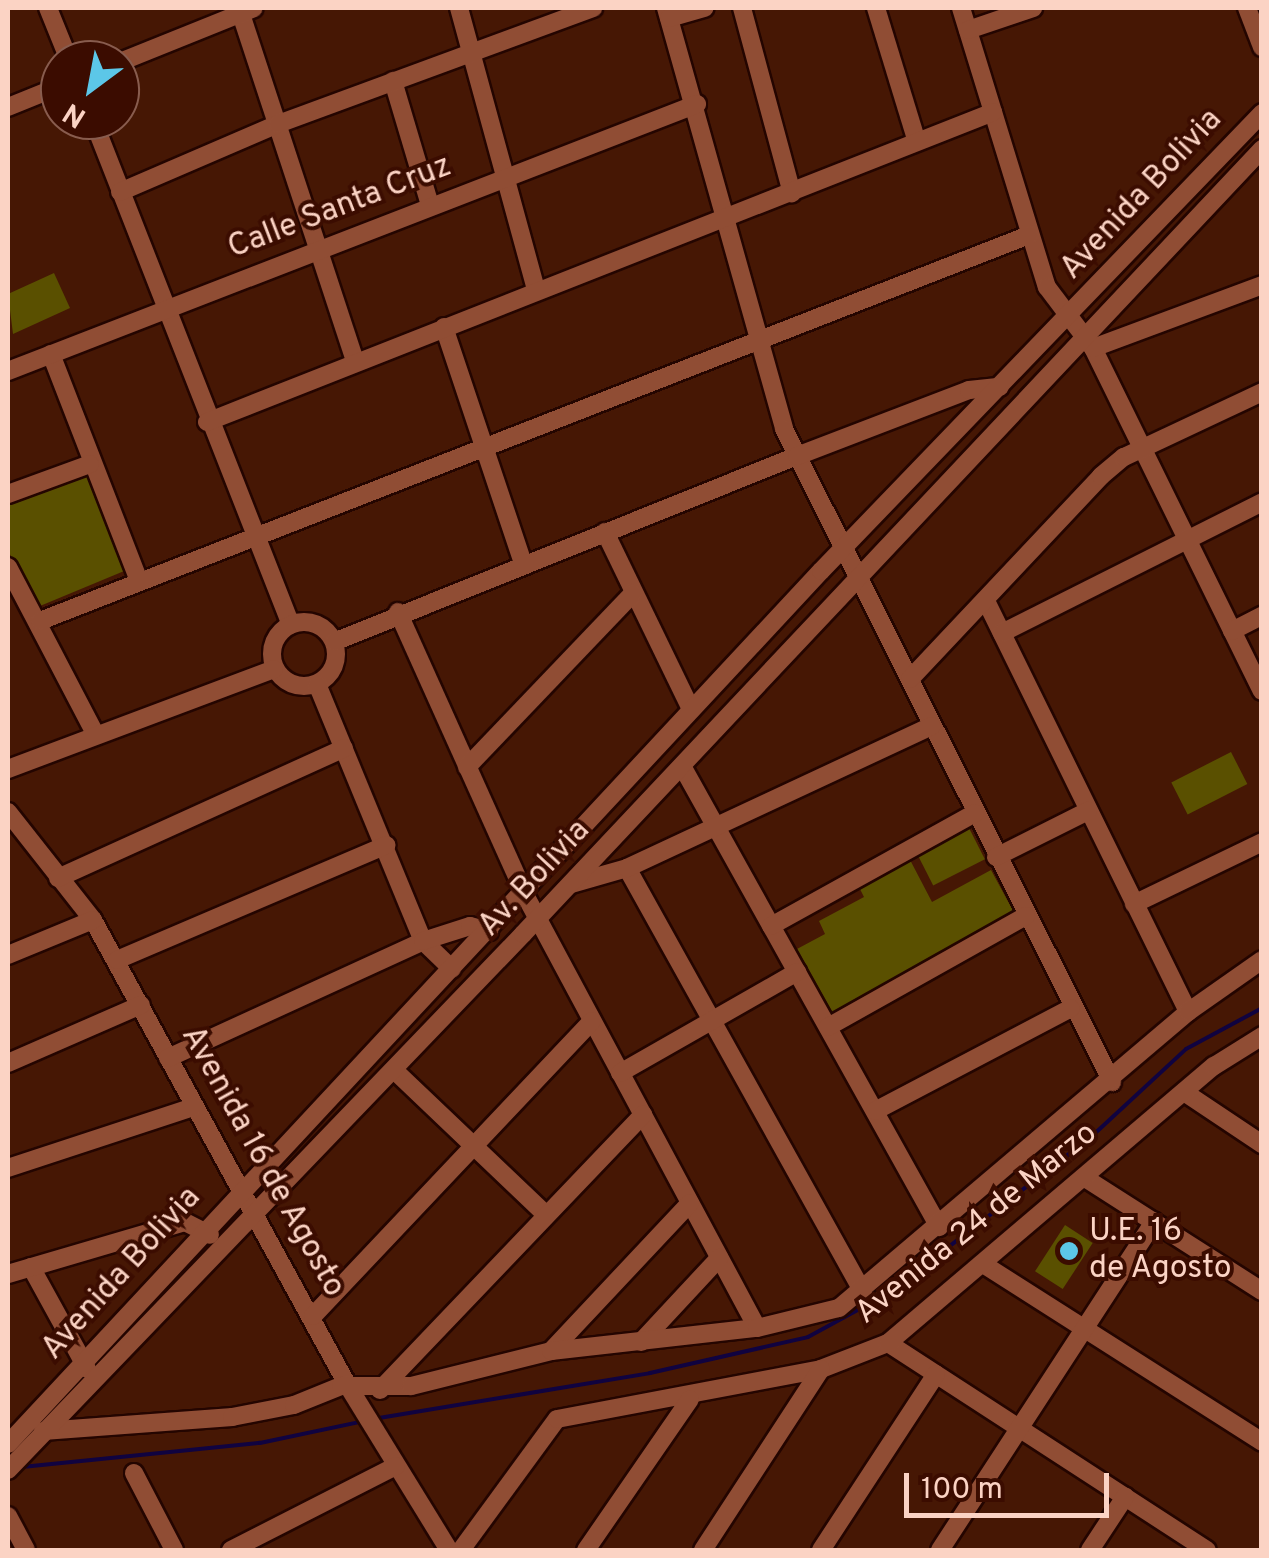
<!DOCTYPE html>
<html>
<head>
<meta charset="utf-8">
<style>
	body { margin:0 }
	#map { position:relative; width:1269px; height:1558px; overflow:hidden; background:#461704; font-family:Overpass,sans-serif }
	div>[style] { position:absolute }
	.green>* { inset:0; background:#5a5000; transform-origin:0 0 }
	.stream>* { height:4px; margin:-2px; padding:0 2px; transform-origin:2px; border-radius:2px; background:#100340 }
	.roads { filter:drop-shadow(2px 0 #240500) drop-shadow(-2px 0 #240500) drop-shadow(0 2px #240500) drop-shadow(0 -2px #240500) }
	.minor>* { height:18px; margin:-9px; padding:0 9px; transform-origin:9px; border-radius:9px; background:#904d34 }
	.minor>.ring { margin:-9px; padding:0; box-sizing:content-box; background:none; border:18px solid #904d34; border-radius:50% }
	.dots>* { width:28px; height:28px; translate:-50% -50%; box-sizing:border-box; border:5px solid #3b0c00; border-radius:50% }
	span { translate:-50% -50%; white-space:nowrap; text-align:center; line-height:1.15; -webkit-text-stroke:8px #3b0c00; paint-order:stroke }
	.street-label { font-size:32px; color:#fbd3c4 }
	.poi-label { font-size:32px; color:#fbd3c4 }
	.left { translate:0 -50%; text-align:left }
	.frame { position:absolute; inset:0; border:10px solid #fbd3c4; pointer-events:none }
	.north { position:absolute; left:40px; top:40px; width:100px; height:100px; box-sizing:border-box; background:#3b0c00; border:2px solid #885c4e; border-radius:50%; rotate:212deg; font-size:28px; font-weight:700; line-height:40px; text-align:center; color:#fbd3c4 }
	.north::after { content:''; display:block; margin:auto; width:35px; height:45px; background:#5cc7e8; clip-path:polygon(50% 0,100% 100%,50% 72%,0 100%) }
	.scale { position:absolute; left:904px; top:1473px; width:205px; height:45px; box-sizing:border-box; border:5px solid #fbd3c4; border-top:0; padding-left:12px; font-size:30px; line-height:35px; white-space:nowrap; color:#fbd3c4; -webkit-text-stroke:8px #3b0c00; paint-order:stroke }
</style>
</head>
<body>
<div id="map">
	<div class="green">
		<div style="clip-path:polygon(54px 273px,70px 308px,13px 334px,8px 294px)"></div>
		<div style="clip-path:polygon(86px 471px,129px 569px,40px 606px,8px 551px,8px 502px)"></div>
		<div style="left:1231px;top:752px;width:36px;height:67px;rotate:63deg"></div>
		<div style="left:969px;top:828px;width:35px;height:58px;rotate:63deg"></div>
		<div style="clip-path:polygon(908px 856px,932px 902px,991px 870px,1017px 918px,835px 1017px,797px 949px,825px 934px,819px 921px,864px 897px,858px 885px)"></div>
		<div style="left:1065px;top:1225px;width:33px;height:55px;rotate:33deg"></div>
	</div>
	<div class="stream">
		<div style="left:373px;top:1419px;width:281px;rotate:-9.4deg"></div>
		<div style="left:650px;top:1373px;width:162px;rotate:-12.8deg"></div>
		<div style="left:808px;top:1337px;width:92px;rotate:-28.5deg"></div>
		<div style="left:889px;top:1293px;width:255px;rotate:-37.7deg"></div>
		<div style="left:1091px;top:1137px;width:129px;rotate:-42.8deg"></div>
		<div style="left:1186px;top:1049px;width:86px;rotate:-28.3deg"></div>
		<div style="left:22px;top:1467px;width:239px;rotate:-5.8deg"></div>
		<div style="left:260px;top:1443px;width:106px;rotate:-11.9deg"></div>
	</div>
	<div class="roads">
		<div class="minor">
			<div style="left:48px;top:8px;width:56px;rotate:68deg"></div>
			<div style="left:239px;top:8px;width:372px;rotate:71.8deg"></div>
			<div style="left:459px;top:8px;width:292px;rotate:74.7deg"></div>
			<div style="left:666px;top:8px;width:437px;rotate:74.3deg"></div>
			<div style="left:784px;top:429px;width:731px;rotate:63.33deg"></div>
			<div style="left:742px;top:8px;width:192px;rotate:74.9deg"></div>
			<div style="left:876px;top:8px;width:137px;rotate:73deg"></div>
			<div style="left:961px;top:8px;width:292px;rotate:72.9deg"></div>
			<div style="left:1047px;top:287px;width:76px;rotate:53deg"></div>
			<div style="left:1093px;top:348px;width:382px;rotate:63.8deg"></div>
			<div style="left:1247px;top:8px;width:42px;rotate:69deg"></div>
			<div style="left:669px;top:18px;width:37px;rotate:-16deg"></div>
			<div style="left:968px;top:30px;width:69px;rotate:-18.7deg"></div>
			<div style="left:120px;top:62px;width:144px;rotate:-21.9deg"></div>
			<div style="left:393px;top:81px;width:129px;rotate:73.4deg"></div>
			<div style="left:8px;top:107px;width:56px;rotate:-22deg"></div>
			<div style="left:93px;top:120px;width:542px;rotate:68.59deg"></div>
			<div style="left:120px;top:192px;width:172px;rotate:-23.3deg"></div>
			<div style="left:278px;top:124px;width:336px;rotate:-20.2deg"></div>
			<div style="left:444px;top:327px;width:249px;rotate:71.5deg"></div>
			<div style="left:1093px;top:348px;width:180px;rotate:-20.4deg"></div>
			<div style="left:51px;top:354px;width:240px;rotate:68.8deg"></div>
			<div style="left:8px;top:371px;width:739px;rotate:-21.18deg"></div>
			<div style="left:207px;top:422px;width:845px;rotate:-21.52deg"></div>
			<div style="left:8px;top:494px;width:87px;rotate:-20.1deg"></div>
			<div style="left:605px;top:532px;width:197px;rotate:64.1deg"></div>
			<div style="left:8px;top:567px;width:190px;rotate:62.4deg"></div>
			<div style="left:986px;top:601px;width:458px;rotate:63.8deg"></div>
			<div style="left:398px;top:612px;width:308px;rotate:65.8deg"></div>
			<div style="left:524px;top:893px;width:493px;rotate:61.8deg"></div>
			<div style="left:40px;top:621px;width:1062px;rotate:-21.32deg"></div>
			<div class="ring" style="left:272px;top:622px;width:46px;height:46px"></div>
			<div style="left:1232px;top:631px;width:34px;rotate:-27deg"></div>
			<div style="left:1002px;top:633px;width:291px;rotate:-26.7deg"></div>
			<div style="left:334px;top:642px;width:499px;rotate:-21.9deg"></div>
			<div style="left:797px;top:456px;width:184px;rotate:-21deg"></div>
			<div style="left:969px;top:390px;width:31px;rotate:-6deg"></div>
			<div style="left:910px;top:679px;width:279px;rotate:-46.7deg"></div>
			<div style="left:1101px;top:476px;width:30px;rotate:-40deg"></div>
			<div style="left:1124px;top:457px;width:153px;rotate:-25.2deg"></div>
			<div style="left:317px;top:684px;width:278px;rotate:67.6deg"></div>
			<div style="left:423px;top:941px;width:40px;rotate:44deg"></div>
			<div style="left:682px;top:766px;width:528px;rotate:60.86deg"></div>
			<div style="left:467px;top:767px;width:240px;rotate:-46.3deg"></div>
			<div style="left:8px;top:769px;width:284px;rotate:-20.6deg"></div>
			<div style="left:8px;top:812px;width:137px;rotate:51.8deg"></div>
			<div style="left:93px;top:920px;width:531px;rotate:61.31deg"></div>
			<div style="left:348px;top:1386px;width:193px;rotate:58.4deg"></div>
			<div style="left:996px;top:857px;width:103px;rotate:-26.6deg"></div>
			<div style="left:627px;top:868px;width:485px;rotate:60.9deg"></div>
			<div style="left:58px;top:878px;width:314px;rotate:-24.4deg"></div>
			<div style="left:571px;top:884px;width:58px;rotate:-15.9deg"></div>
			<div style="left:627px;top:868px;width:336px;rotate:-25deg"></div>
			<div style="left:1134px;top:904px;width:142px;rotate:-25.8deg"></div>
			<div style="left:771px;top:926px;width:233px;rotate:-29deg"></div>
			<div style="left:8px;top:955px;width:92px;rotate:-22.4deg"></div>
			<div style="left:117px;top:960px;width:293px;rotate:-23.1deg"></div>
			<div style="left:828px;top:1027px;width:227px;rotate:-29.3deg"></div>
			<div style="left:168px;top:1058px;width:281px;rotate:-24.6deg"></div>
			<div style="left:423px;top:941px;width:49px;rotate:-17.7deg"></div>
			<div style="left:470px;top:926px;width:20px;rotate:15deg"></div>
			<div style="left:8px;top:1063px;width:145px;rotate:-23.6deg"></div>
			<div style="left:394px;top:1070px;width:209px;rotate:43.6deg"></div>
			<div style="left:620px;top:1073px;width:204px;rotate:-29.7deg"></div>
			<div style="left:1184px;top:1092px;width:94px;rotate:33.7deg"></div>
			<div style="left:875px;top:1111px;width:221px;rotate:-27.7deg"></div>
			<div style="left:8px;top:1168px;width:195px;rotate:-18.2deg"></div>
			<div style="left:1085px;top:1178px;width:210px;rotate:32.6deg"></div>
			<div style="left:983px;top:1264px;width:331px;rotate:32.5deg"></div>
			<div style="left:31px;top:1267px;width:116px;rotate:61.2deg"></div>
			<div style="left:8px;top:1274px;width:184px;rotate:-16.4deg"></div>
			<div style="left:185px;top:1222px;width:28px;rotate:27deg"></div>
			<div style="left:313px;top:1316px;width:406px;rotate:-46.6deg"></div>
			<div style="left:641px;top:1342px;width:115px;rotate:-47.1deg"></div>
			<div style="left:888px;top:1343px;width:380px;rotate:33deg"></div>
			<div style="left:551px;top:1351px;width:203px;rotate:-46.8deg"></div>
			<div style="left:380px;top:1390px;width:381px;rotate:-46.3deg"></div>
			<div style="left:43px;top:1431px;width:190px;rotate:-4.2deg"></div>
			<div style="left:232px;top:1417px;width:63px;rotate:-11deg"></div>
			<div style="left:294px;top:1405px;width:51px;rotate:-22deg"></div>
			<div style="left:341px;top:1386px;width:70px"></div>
			<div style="left:411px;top:1386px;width:144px;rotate:-14deg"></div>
			<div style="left:551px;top:1351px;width:207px;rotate:-6.4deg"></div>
			<div style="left:757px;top:1328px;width:84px;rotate:-13.7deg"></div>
			<div style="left:839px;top:1308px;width:458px;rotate:-40.3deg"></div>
			<div style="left:1188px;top:1012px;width:90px;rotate:-35.1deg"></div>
			<div style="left:8px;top:1444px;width:1193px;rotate:-47.04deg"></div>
			<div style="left:821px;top:571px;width:636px;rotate:-46.08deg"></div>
			<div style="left:8px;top:1470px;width:743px;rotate:-46.14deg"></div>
			<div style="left:523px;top:934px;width:1078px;rotate:-46.73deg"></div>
			<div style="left:134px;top:1473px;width:87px;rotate:62.5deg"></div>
			<div style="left:8px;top:1516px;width:38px;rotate:62deg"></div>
			<div style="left:231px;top:1550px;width:185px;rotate:-27deg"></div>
			<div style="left:461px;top:1550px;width:162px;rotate:-53.8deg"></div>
			<div style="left:557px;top:1419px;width:269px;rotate:-10.7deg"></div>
			<div style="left:821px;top:1369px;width:72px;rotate:-21.2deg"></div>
			<div style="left:888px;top:1343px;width:428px;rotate:-40.4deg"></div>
			<div style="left:1214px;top:1066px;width:57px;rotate:-32deg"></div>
			<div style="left:586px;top:1550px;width:183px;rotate:-55.4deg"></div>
			<div style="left:703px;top:1550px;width:216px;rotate:-56.9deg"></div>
			<div style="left:821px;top:1550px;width:210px;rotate:-56.8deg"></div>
			<div style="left:940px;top:1550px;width:392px;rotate:-56.9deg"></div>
			<div style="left:1090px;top:1550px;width:64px;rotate:-56.6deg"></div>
		</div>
	</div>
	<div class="dots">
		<div style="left:1069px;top:1251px;background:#5cc7e8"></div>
	</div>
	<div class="street-label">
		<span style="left:1142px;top:195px;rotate:-47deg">Avenida Bolivia</span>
		<span style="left:340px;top:208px;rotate:-21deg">Calle Santa Cruz</span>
		<span style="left:535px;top:879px;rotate:-47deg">Av. Bolivia</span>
		<span style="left:262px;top:1162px;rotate:61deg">Avenida 16 de Agosto</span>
		<span style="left:977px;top:1224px;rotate:-39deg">Avenida 24 de Marzo</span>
		<span style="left:122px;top:1274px;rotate:-48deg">Avenida Bolivia</span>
	</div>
	<div class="poi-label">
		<span class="left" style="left:1089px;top:1251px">U.E. 16<br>de Agosto</span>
	</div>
	<div class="frame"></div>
	<div class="north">N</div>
	<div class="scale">100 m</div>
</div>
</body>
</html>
